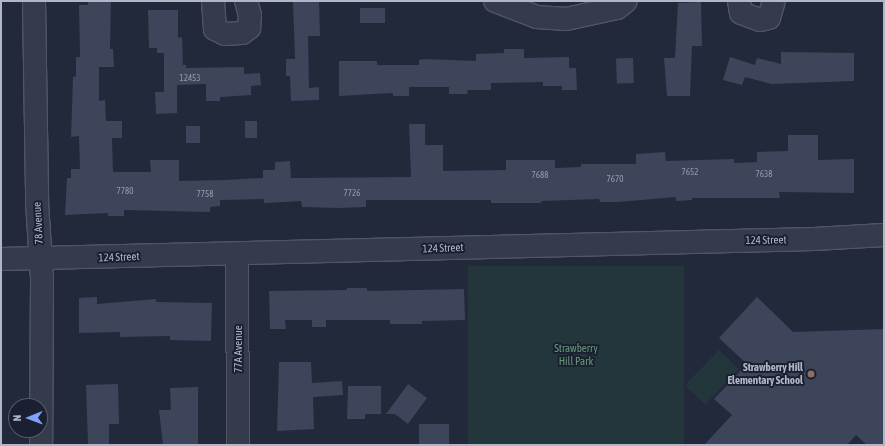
<!DOCTYPE html>
<html>
<head>
<meta charset="utf-8">
<style>
	body { margin:0 }
	#map { position:relative; width:885px; height:446px; overflow:hidden; background:#21293b; font-family:"Asap Condensed",sans-serif }
	div>[style] { position:absolute }
	.green>* { inset:0; background:#23363c; transform-origin:0 0 }
	.building>* { inset:0; background:#3d455b; transform-origin:0 0 }
	.roads { filter:drop-shadow(1px 0 #505666) drop-shadow(-1px 0 #505666) drop-shadow(0 1px #505666) drop-shadow(0 -1px #505666) }
	.minor>* { height:22px; margin:-11px; padding:0 11px; transform-origin:11px; border-radius:11px; background:#353b4b }
	.dots>* { width:11px; height:11px; translate:-50% -50%; box-sizing:border-box; border:2px solid #1a2030; border-radius:50% }
	span { translate:-50% -50%; white-space:nowrap; text-align:center; line-height:1.15; -webkit-text-stroke:4px #1a2030; paint-order:stroke }
	.number-label { font-size:9px; color:#939aac }
	.number-label span { -webkit-text-stroke-width:0 }
	.street-label { font-size:11px; color:#b0b6c7 }
	.park-label { font-size:11px; color:#669978 }
	.poi-label { font-size:11px; color:#b0b6c7; font-weight:700 }
	.right { translate:-100% -50%; text-align:right }
	.frame { position:absolute; inset:0; border:2px solid #b0b6c7; pointer-events:none }
	.north { position:absolute; left:8px; top:398px; width:40px; height:40px; box-sizing:border-box; background:#1a2030; border:1px solid #565c6c; border-radius:50%; rotate:269deg; font-size:11px; font-weight:700; line-height:16px; text-align:center; color:#b0b6c7 }
	.north::after { content:''; display:block; margin:auto; width:14px; height:18px; background:#80a0fc; clip-path:polygon(50% 0,100% 100%,50% 72%,0 100%) }
</style>
</head>
<body>
<div id="map">
	<div class="green">
		<div style="left:468px;top:266px;width:216px;height:179px"></div>
		<div style="left:719px;top:350px;width:28px;height:49px;rotate:44deg"></div>
	</div>
	<div class="building">
		<div style="clip-path:polygon(88px 1px,111px 1px,110px 49px,113px 49px,114px 67px,99px 67px,99px 101px,105px 100px,106px 121px,122px 121px,122px 138px,112px 138px,113px 172px,151px 172px,150px 160px,179px 160px,179px 181px,225px 180px,263px 178px,263px 170px,275px 170px,275px 162px,290px 161px,291px 178px,411px 177px,409px 124px,425px 124px,425px 145px,443px 145px,443px 171px,506px 170px,506px 160px,555px 160px,555px 168px,581px 167px,581px 164px,636px 164px,636px 154px,665px 152px,666px 161px,734px 159px,734px 163px,757px 162px,757px 152px,788px 151px,788px 135px,818px 135px,818px 160px,854px 159px,854px 193px,779px 192px,780px 198px,692px 198px,692px 200px,676px 201px,676px 197px,618px 202px,600px 202px,599px 199px,541px 201px,541px 203px,491px 203px,491px 200px,366px 200px,366px 207px,338px 208px,302px 207px,301px 201px,264px 203px,264px 199px,220px 200px,220px 206px,210px 207px,210px 212px,124px 210px,124px 216px,108px 216px,108px 213px,65px 215px,67px 178px,71px 178px,71px 169px,80px 169px,79px 136px,71px 137px,73px 77px,76px 76px,76px 57px,80px 57px,79px 5px,88px 5px)"></div>
		<div style="clip-path:polygon(293px 1px,319px 1px,320px 36px,308px 36px,309px 88px,319px 87px,319px 100px,291px 101px,290px 76px,286px 76px,286px 59px,295px 59px)"></div>
		<div style="clip-path:polygon(701px 2px,702px 46px,692px 46px,690px 96px,667px 96px,664px 58px,675px 58px,678px 3px)"></div>
		<div style="left:385px;top:8px;width:15px;height:25px;rotate:90deg"></div>
		<div style="clip-path:polygon(148px 10px,178px 10px,178px 38px,182px 37px,183px 65px,186px 65px,186px 68px,244px 67px,244px 74px,260px 73px,261px 85px,251px 86px,251px 95px,220px 97px,220px 101px,206px 101px,206px 84px,177px 85px,177px 113px,156px 114px,155px 92px,164px 92px,164px 53px,157px 53px,157px 48px,149px 48px)"></div>
		<div style="clip-path:polygon(504px 49px,524px 49px,524px 58px,569px 57px,569px 68px,576px 68px,577px 90px,562px 90px,562px 86px,543px 86px,543px 82px,491px 83px,491px 90px,467px 90px,468px 94px,449px 94px,449px 87px,409px 87px,409px 96px,393px 96px,393px 93px,339px 96px,339px 61px,377px 61px,377px 65px,419px 65px,419px 60px,424px 59px,476px 61px,476px 54px,504px 53px)"></div>
		<div style="clip-path:polygon(781px 52px,854px 53px,854px 81px,771px 84px,745px 77px,742px 85px,723px 80px,730px 57px,755px 65px,757px 58px,781px 64px)"></div>
		<div style="left:633px;top:58px;width:25px;height:17px;rotate:88deg"></div>
		<div style="left:245px;top:121px;width:12px;height:17px"></div>
		<div style="left:186px;top:126px;width:14px;height:17px"></div>
		<div style="clip-path:polygon(347px 288px,367px 288px,367px 291px,464px 289px,465px 320px,422px 321px,422px 324px,390px 324px,390px 320px,326px 320px,326px 327px,312px 327px,312px 320px,285px 320px,286px 329px,270px 329px,269px 291px,347px 290px)"></div>
		<div style="clip-path:polygon(97px 297px,97px 304px,156px 299px,156px 302px,212px 303px,211px 341px,170px 340px,170px 336px,120px 337px,120px 332px,79px 333px,79px 298px)"></div>
		<div style="clip-path:polygon(757px 297px,793px 332px,884px 329px,884px 445px,867px 445px,856px 435px,847px 445px,704px 445px,732px 415px,714px 399px,747px 364px,719px 338px)"></div>
		<div style="clip-path:polygon(279px 362px,311px 362px,312px 383px,342px 381px,343px 395px,313px 397px,314px 429px,277px 431px)"></div>
		<div style="clip-path:polygon(118px 384px,119px 424px,109px 424px,109px 445px,88px 445px,86px 385px)"></div>
		<div style="clip-path:polygon(408px 384px,427px 398px,408px 424px,395px 414px,386px 414px)"></div>
		<div style="clip-path:polygon(348px 386px,381px 386px,381px 414px,365px 414px,365px 419px,347px 419px)"></div>
		<div style="clip-path:polygon(198px 387px,198px 445px,163px 445px,159px 410px,171px 410px,170px 388px)"></div>
		<div style="left:449px;top:424px;width:21px;height:30px;rotate:90deg"></div>
	</div>
	<div class="roads">
		<div class="minor">
			<div style="left:34px;top:1px;width:202px;rotate:89.1deg"></div>
			<div style="left:37px;top:203px;width:76px;rotate:86.2deg"></div>
			<div style="left:42px;top:279px;width:166px;rotate:90.3deg"></div>
			<div style="left:213px;top:1px;width:28px;rotate:86deg"></div>
			<div style="left:215px;top:29px;width:11px;rotate:27deg"></div>
			<div style="left:225px;top:34px;width:17px;rotate:-3deg"></div>
			<div style="left:242px;top:33px;width:9px;rotate:-36deg"></div>
			<div style="left:249px;top:28px;width:13px;rotate:-86deg"></div>
			<div style="left:250px;top:15px;width:15px;rotate:-106deg"></div>
			<div style="left:495px;top:1px;width:45px;rotate:20.9deg"></div>
			<div style="left:537px;top:17px;width:29px;rotate:4deg"></div>
			<div style="left:566px;top:19px;width:52px;rotate:-12.2deg"></div>
			<div style="left:617px;top:8px;width:11px;rotate:-38deg"></div>
			<div style="left:739px;top:1px;width:12px;rotate:81deg"></div>
			<div style="left:741px;top:13px;width:20px;rotate:20deg"></div>
			<div style="left:760px;top:20px;width:9px;rotate:-13deg"></div>
			<div style="left:769px;top:18px;width:18px;rotate:-74deg"></div>
			<div style="left:237px;top:254px;width:191px;rotate:89.7deg"></div>
			<div style="left:1px;top:259px;width:813px;rotate:-1.41deg"></div>
			<div style="left:814px;top:239px;width:70px;rotate:-3.3deg"></div>
		</div>
	</div>
	<div class="dots">
		<div style="left:811px;top:374px;background:#8d6e63"></div>
	</div>
	<div class="number-label">
		<span style="left:190px;top:78px">12453</span>
		<span style="left:690px;top:172px">7652</span>
		<span style="left:764px;top:174px">7638</span>
		<span style="left:540px;top:175px">7688</span>
		<span style="left:615px;top:179px">7670</span>
		<span style="left:125px;top:191px">7780</span>
		<span style="left:352px;top:193px">7726</span>
		<span style="left:205px;top:194px">7758</span>
	</div>
	<div class="street-label">
		<span style="left:38px;top:223px;rotate:-93deg">78 Avenue</span>
		<span style="left:766px;top:240px;rotate:-1deg">124 Street</span>
		<span style="left:443px;top:248px;rotate:-2deg">124 Street</span>
		<span style="left:119px;top:257px;rotate:-2deg">124 Street</span>
		<span style="left:238px;top:349px;rotate:-90deg">77A Avenue</span>
	</div>
	<div class="park-label">
		<span style="left:576px;top:355px">Strawberry<br>Hill Park</span>
	</div>
	<div class="poi-label">
		<span class="right" style="left:803px;top:374px">Strawberry Hill<br>Elementary School</span>
	</div>
	<div class="frame"></div>
	<div class="north">N</div>
</div>
</body>
</html>
